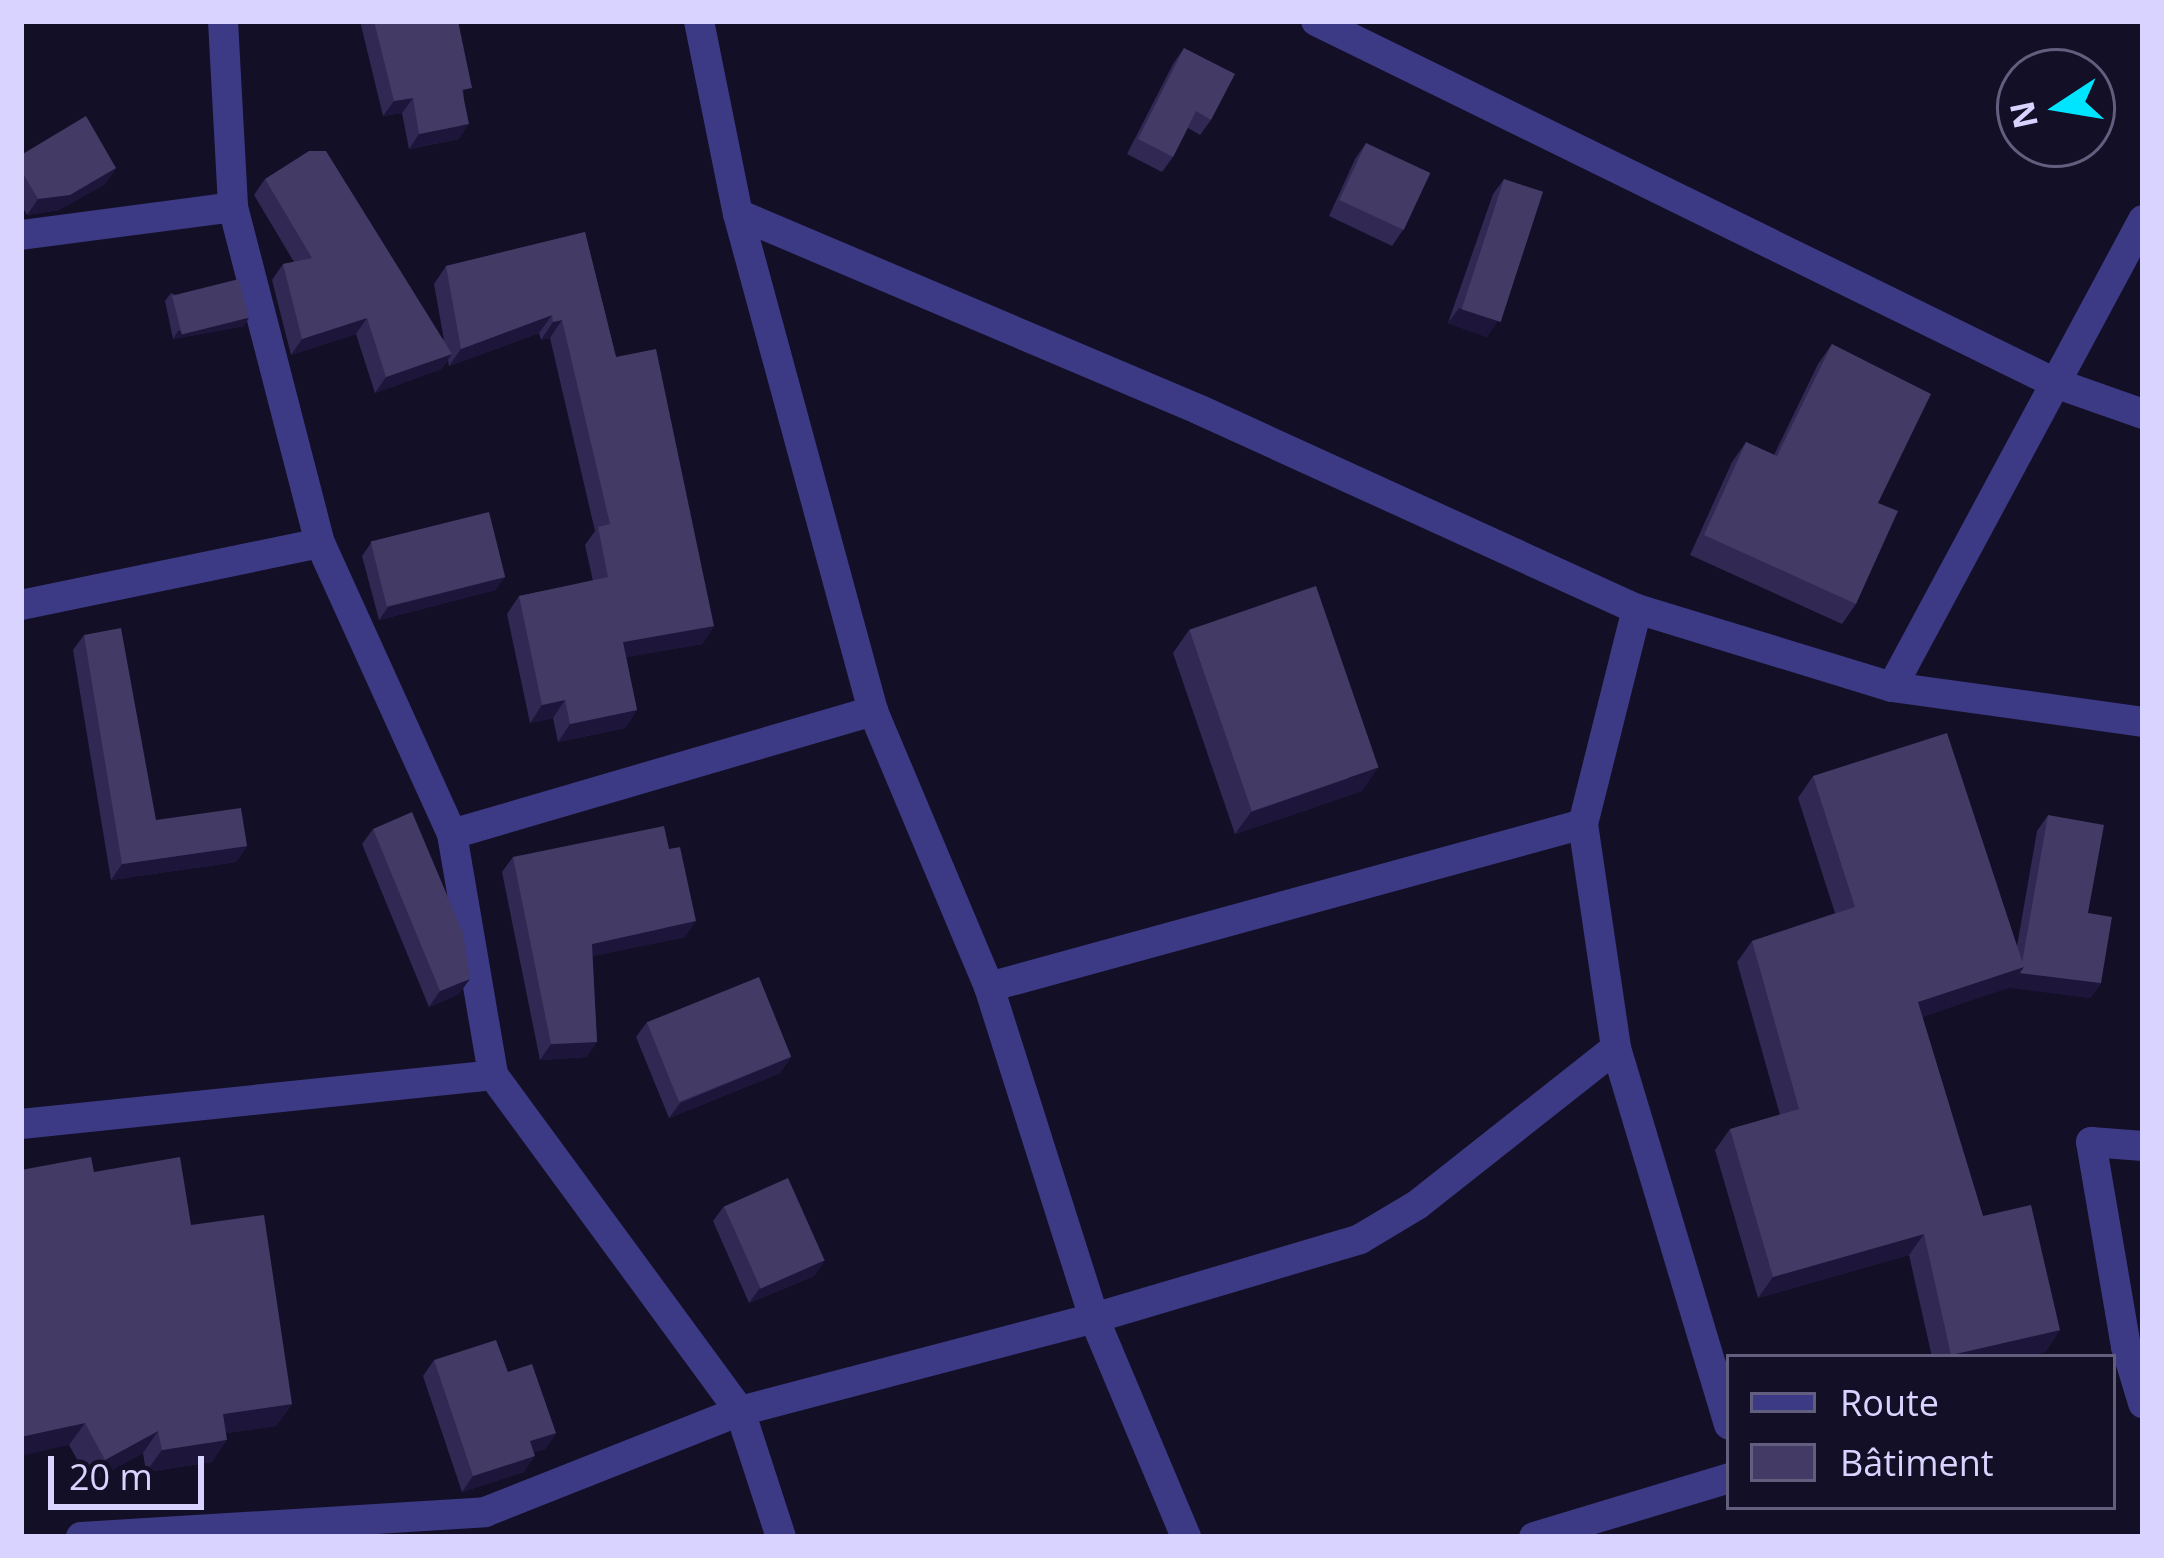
<!DOCTYPE html>
<html>
<head>
<meta charset="utf-8">
<style>
	body { margin:0 }
	#map { position:relative; width:2164px; height:1558px; overflow:hidden; background:#130f26; font-family:"Open Sans",sans-serif }
	div>[style] { position:absolute }
	.street>* { height:30px; margin:-15px; padding:0 15px; transform-origin:15px; border-radius:15px; background:#3d3a85 }
	.wall>* { inset:0; background:#312854 }
	.shaded-wall>* { inset:0; background:#1d163a }
	.building>* { inset:0; background:#433a66; transform-origin:0 0 }
	span { translate:-50% -50%; white-space:nowrap; text-align:center; line-height:1.15; -webkit-text-stroke:10px #130f26; paint-order:stroke }
	.frame { position:absolute; inset:0; border:24px solid #d9d4ff; pointer-events:none }
	.legend { position:absolute; left:1726px; top:1354px; width:390px; height:156px; box-sizing:border-box; background:#130f26; border:3px solid #625e7d; margin:0; padding:15px 21px; list-style:none; font-size:36px; color:#d9d4ff }
	.legend li { display:flex; align-items:center; gap:24px; height:60px }
	.legend b { width:60px; border:3px solid #625e7d }
	.north { position:absolute; left:1996px; top:48px; width:120px; height:120px; box-sizing:border-box; background:#130f26; border:3px solid #625e7d; border-radius:50%; rotate:258deg; font-size:33px; font-weight:700; line-height:48px; text-align:center; color:#d9d4ff }
	.north::after { content:''; display:block; margin:auto; width:42px; height:54px; background:#00e5ff; clip-path:polygon(50% 0,100% 100%,50% 72%,0 100%) }
	.scale { position:absolute; left:48px; top:1456px; width:156px; height:54px; box-sizing:border-box; border:6px solid #d9d4ff; border-top:0; padding-left:15px; font-size:36px; line-height:42px; white-space:nowrap; color:#d9d4ff; -webkit-text-stroke:9px #130f26; paint-order:stroke }
</style>
</head>
<body>
<div id="map">
	<div class="street">
		<div style="left:223px;top:21px;width:186px;rotate:86.9deg"></div>
		<div style="left:233px;top:207px;width:347px;rotate:75.5deg"></div>
		<div style="left:320px;top:543px;width:320px;rotate:65.6deg"></div>
		<div style="left:452px;top:834px;width:244px;rotate:80.3deg"></div>
		<div style="left:493px;top:1075px;width:417px;rotate:53.7deg"></div>
		<div style="left:740px;top:1411px;width:133px;rotate:72deg"></div>
		<div style="left:699px;top:21px;width:197px;rotate:78.6deg"></div>
		<div style="left:738px;top:214px;width:515px;rotate:74.8deg"></div>
		<div style="left:873px;top:711px;width:299px;rotate:67.2deg"></div>
		<div style="left:989px;top:987px;width:347px;rotate:72.4deg"></div>
		<div style="left:1094px;top:1318px;width:238px;rotate:67.2deg"></div>
		<div style="left:1316px;top:21px;width:823px;rotate:26.1deg"></div>
		<div style="left:2055px;top:383px;width:93px;rotate:19.4deg"></div>
		<div style="left:738px;top:214px;width:502px;rotate:22.99deg"></div>
		<div style="left:1200px;top:410px;width:480px;rotate:24.5deg"></div>
		<div style="left:1637px;top:609px;width:267px;rotate:17deg"></div>
		<div style="left:1892px;top:687px;width:253px;rotate:7.9deg"></div>
		<div style="left:21px;top:235px;width:214px;rotate:-7.5deg"></div>
		<div style="left:21px;top:605px;width:305px;rotate:-11.7deg"></div>
		<div style="left:1637px;top:609px;width:222px;rotate:104.1deg"></div>
		<div style="left:1583px;top:824px;width:226px;rotate:81.6deg"></div>
		<div style="left:1616px;top:1048px;width:393px;rotate:73.3deg"></div>
		<div style="left:1892px;top:687px;width:530px;rotate:-61.74deg"></div>
		<div style="left:452px;top:834px;width:439px;rotate:-16.3deg"></div>
		<div style="left:989px;top:987px;width:616px;rotate:-15.34deg"></div>
		<div style="left:21px;top:1124px;width:475px;rotate:-5.9deg"></div>
		<div style="left:2143px;top:1146px;width:52px;rotate:-175.6deg"></div>
		<div style="left:2091px;top:1142px;width:208px;rotate:80.3deg"></div>
		<div style="left:2126px;top:1347px;width:59px;rotate:73.1deg"></div>
		<div style="left:81px;top:1537px;width:405px;rotate:-3.5deg"></div>
		<div style="left:485px;top:1512px;width:274px;rotate:-21.6deg"></div>
		<div style="left:740px;top:1411px;width:366px;rotate:-14.7deg"></div>
		<div style="left:1094px;top:1318px;width:277px;rotate:-16.5deg"></div>
		<div style="left:1360px;top:1239px;width:66px;rotate:-30.8deg"></div>
		<div style="left:1417px;top:1205px;width:253px;rotate:-38.3deg"></div>
		<div style="left:1534px;top:1537px;width:204px;rotate:-16.8deg"></div>
	</div>
	<div class="wall">
		<div style="clip-path:polygon(360px 21px,458px 21px,464px 100px,459px 139px,409px 149px,402px 113px,383px 116px)"></div>
		<div style="clip-path:polygon(1184px 48px,1211px 120px,1200px 135px,1188px 128px,1173px 157px,1162px 172px,1127px 154px,1173px 64px)"></div>
		<div style="clip-path:polygon(1366px 143px,1403px 230px,1392px 246px,1329px 216px,1355px 159px)"></div>
		<div style="clip-path:polygon(21px 155px,116px 168px,105px 184px,59px 210px,27px 215px,21px 205px)"></div>
		<div style="clip-path:polygon(265px 179px,444px 340px,434px 284px,446px 266px,585px 232px,616px 357px,714px 626px,702px 644px,626px 657px,637px 710px,625px 728px,558px 742px,553px 718px,530px 723px,507px 614px,519px 596px,593px 581px,585px 545px,595px 531px,550px 338px,541px 340px,539px 333px,449px 366px,448px 360px,441px 369px,375px 393px,356px 334px,291px 355px,272px 280px,283px 264px,294px 262px,254px 195px)"></div>
		<div style="clip-path:polygon(1504px 179px,1487px 337px,1448px 323px,1493px 194px)"></div>
		<div style="clip-path:polygon(171px 293px,244px 326px,173px 339px,165px 301px)"></div>
		<div style="clip-path:polygon(1832px 344px,1878px 503px,1856px 604px,1842px 624px,1690px 555px,1732px 462px,1746px 442px,1774px 455px,1818px 364px)"></div>
		<div style="clip-path:polygon(371px 543px,505px 577px,495px 590px,379px 620px,362px 556px)"></div>
		<div style="clip-path:polygon(1189px 630px,1362px 791px,1235px 834px,1173px 653px)"></div>
		<div style="clip-path:polygon(84px 635px,156px 820px,247px 846px,236px 862px,111px 880px,73px 650px)"></div>
		<div style="clip-path:polygon(1813px 776px,2017px 946px,2037px 831px,2048px 815px,2088px 913px,2101px 983px,2090px 998px,2009px 987px,1922px 1017px,1983px 1216px,2060px 1330px,2045px 1352px,2021px 1357px,1932px 1357px,1909px 1255px,1758px 1298px,1715px 1150px,1730px 1129px,1780px 1115px,1737px 962px,1752px 941px,1835px 913px,1798px 798px)"></div>
		<div style="clip-path:polygon(373px 829px,459px 994px,429px 1007px,362px 844px)"></div>
		<div style="clip-path:polygon(513px 857px,685px 937px,592px 956px,597px 1042px,586px 1057px,540px 1060px,502px 872px)"></div>
		<div style="clip-path:polygon(647px 1022px,791px 1057px,780px 1073px,669px 1118px,636px 1037px)"></div>
		<div style="clip-path:polygon(94px 1172px,191px 1225px,292px 1404px,276px 1426px,226px 1433px,212px 1462px,146px 1472px,143px 1453px,90px 1482px,69px 1445px)"></div>
		<div style="clip-path:polygon(724px 1206px,825px 1260px,814px 1276px,749px 1303px,713px 1221px)"></div>
		<div style="clip-path:polygon(434px 1360px,508px 1372px,556px 1433px,545px 1449px,534px 1452px,524px 1472px,462px 1492px,423px 1376px)"></div>
	</div>
	<div class="shaded-wall">
		<div style="clip-path:polygon(413px 98px,402px 113px,383px 116px,394px 101px)"></div>
		<div style="clip-path:polygon(469px 124px,459px 139px,409px 149px,419px 134px)"></div>
		<div style="clip-path:polygon(116px 168px,105px 184px,59px 210px,27px 215px,38px 199px)"></div>
		<div style="clip-path:polygon(1459px 308px,1498px 321px,1487px 337px,1448px 323px)"></div>
		<div style="clip-path:polygon(552px 315px,539px 333px,449px 366px,461px 349px)"></div>
		<div style="clip-path:polygon(249px 318px,244px 326px,173px 339px,178px 331px)"></div>
		<div style="clip-path:polygon(367px 318px,356px 334px,291px 355px,302px 339px)"></div>
		<div style="clip-path:polygon(562px 320px,550px 338px,541px 340px,553px 322px)"></div>
		<div style="clip-path:polygon(452px 354px,441px 369px,375px 393px,386px 377px)"></div>
		<div style="clip-path:polygon(505px 577px,495px 590px,379px 620px,388px 607px)"></div>
		<div style="clip-path:polygon(714px 626px,702px 644px,611px 660px,623px 642px)"></div>
		<div style="clip-path:polygon(565px 700px,553px 718px,530px 723px,542px 705px)"></div>
		<div style="clip-path:polygon(637px 710px,625px 728px,558px 742px,570px 724px)"></div>
		<div style="clip-path:polygon(1378px 768px,1362px 791px,1235px 834px,1251px 812px)"></div>
		<div style="clip-path:polygon(247px 846px,236px 862px,111px 880px,122px 864px)"></div>
		<div style="clip-path:polygon(696px 921px,685px 937px,581px 959px,592px 944px)"></div>
		<div style="clip-path:polygon(2024px 967px,2009px 988px,1903px 1023px,1918px 1002px)"></div>
		<div style="clip-path:polygon(2020px 973px,2101px 983px,2090px 998px,2009px 988px)"></div>
		<div style="clip-path:polygon(470px 979px,459px 994px,429px 1007px,440px 991px)"></div>
		<div style="clip-path:polygon(597px 1042px,586px 1057px,540px 1060px,551px 1044px)"></div>
		<div style="clip-path:polygon(791px 1057px,780px 1073px,669px 1118px,680px 1103px)"></div>
		<div style="clip-path:polygon(1924px 1234px,1909px 1255px,1758px 1298px,1773px 1277px)"></div>
		<div style="clip-path:polygon(825px 1260px,814px 1276px,749px 1303px,760px 1288px)"></div>
		<div style="clip-path:polygon(2060px 1330px,2045px 1352px,2021px 1357px,1950px 1357px,1951px 1355px)"></div>
		<div style="clip-path:polygon(292px 1404px,276px 1426px,207px 1436px,223px 1414px)"></div>
		<div style="clip-path:polygon(85px 1423px,69px 1445px,21px 1456px,21px 1437px)"></div>
		<div style="clip-path:polygon(158px 1431px,143px 1453px,90px 1482px,105px 1460px)"></div>
		<div style="clip-path:polygon(556px 1433px,545px 1449px,519px 1457px,530px 1441px)"></div>
		<div style="clip-path:polygon(227px 1440px,212px 1462px,146px 1472px,162px 1450px)"></div>
		<div style="clip-path:polygon(535px 1456px,524px 1472px,462px 1492px,473px 1476px)"></div>
	</div>
	<div class="building">
		<div style="clip-path:polygon(374px 21px,458px 21px,472px 88px,462px 90px,469px 124px,419px 134px,413px 98px,394px 101px)"></div>
		<div style="clip-path:polygon(1184px 48px,1235px 74px,1211px 120px,1196px 111px,1173px 157px,1138px 139px)"></div>
		<div style="clip-path:polygon(86px 116px,116px 168px,70px 195px,38px 199px,21px 170px,21px 155px)"></div>
		<div style="left:1366px;top:143px;width:71px;height:63px;rotate:25deg"></div>
		<div style="clip-path:polygon(309px 151px,326px 151px,452px 354px,386px 377px,367px 318px,302px 339px,283px 264px,312px 258px,265px 179px)"></div>
		<div style="left:1504px;top:179px;width:41px;height:137px;rotate:18deg"></div>
		<div style="clip-path:polygon(585px 232px,616px 357px,656px 349px,714px 626px,623px 642px,637px 710px,570px 724px,565px 700px,542px 705px,519px 596px,608px 577px,598px 527px,610px 524px,562px 320px,553px 322px,552px 315px,461px 349px,446px 266px)"></div>
		<div style="left:239px;top:279px;width:40px;height:69px;rotate:76deg"></div>
		<div style="clip-path:polygon(1832px 344px,1931px 394px,1878px 503px,1898px 511px,1856px 604px,1704px 535px,1746px 442px,1777px 456px)"></div>
		<div style="left:489px;top:512px;width:67px;height:122px;rotate:76deg"></div>
		<div style="left:1316px;top:586px;width:192px;height:134px;rotate:71deg"></div>
		<div style="clip-path:polygon(121px 628px,156px 820px,241px 808px,247px 846px,122px 864px,84px 635px)"></div>
		<div style="clip-path:polygon(1947px 733px,2024px 967px,1918px 1002px,1983px 1216px,2031px 1205px,2060px 1330px,1951px 1355px,1924px 1234px,1773px 1277px,1730px 1129px,1799px 1109px,1752px 941px,1855px 907px,1813px 776px)"></div>
		<div style="clip-path:polygon(412px 812px,463px 933px,470px 979px,440px 991px,373px 829px)"></div>
		<div style="clip-path:polygon(2048px 815px,2104px 825px,2088px 913px,2112px 917px,2101px 983px,2020px 973px,2024px 967px,2022px 963px)"></div>
		<div style="clip-path:polygon(664px 826px,669px 849px,680px 847px,696px 921px,592px 944px,597px 1042px,551px 1044px,513px 857px)"></div>
		<div style="left:759px;top:977px;width:86px;height:121px;rotate:68deg"></div>
		<div style="clip-path:polygon(91px 1157px,94px 1172px,180px 1157px,191px 1225px,264px 1215px,292px 1404px,223px 1414px,227px 1440px,162px 1450px,158px 1431px,105px 1460px,85px 1423px,21px 1437px,21px 1170px)"></div>
		<div style="left:788px;top:1178px;width:90px;height:70px;rotate:66deg"></div>
		<div style="clip-path:polygon(496px 1340px,508px 1372px,532px 1364px,556px 1433px,530px 1441px,535px 1456px,473px 1476px,434px 1360px)"></div>
	</div>
	<div class="frame"></div>
	<ul class="legend">
	<li><b style="height:15px;background:#3d3a85"></b>Route</li>
	<li><b style="height:33px;background:#433a66"></b>Bâtiment</li>
	</ul>
	<div class="north">N</div>
	<div class="scale">20 m</div>
</div>
</body>
</html>
